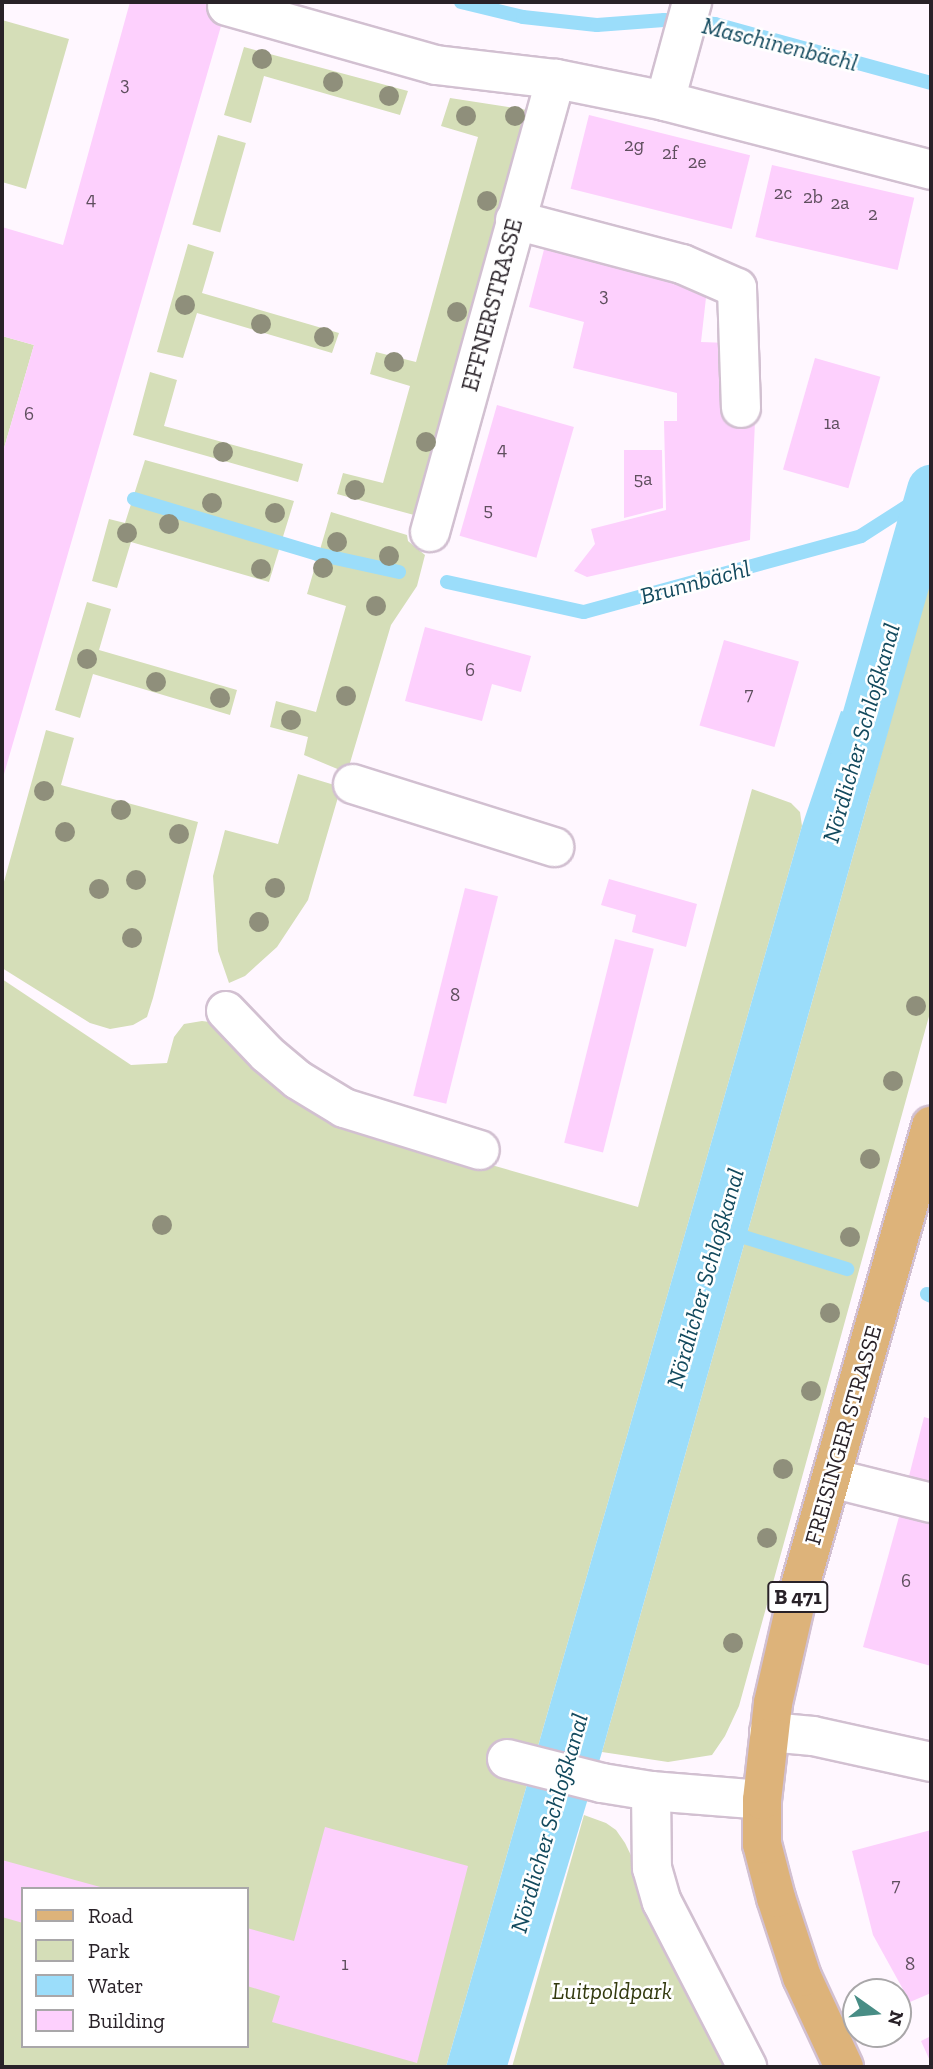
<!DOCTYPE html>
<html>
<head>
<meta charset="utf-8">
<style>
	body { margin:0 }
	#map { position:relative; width:933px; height:2069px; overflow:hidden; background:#fff7ff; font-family:"Zilla Slab",serif }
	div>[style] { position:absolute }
	.green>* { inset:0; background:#d5deb8; transform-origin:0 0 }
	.water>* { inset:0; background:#9bddfa }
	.stream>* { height:14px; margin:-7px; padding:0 7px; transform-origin:7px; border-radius:7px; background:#9bddfa }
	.canal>* { height:49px; margin:-24.5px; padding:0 24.5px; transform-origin:24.5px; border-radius:24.5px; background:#9bddfa }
	.building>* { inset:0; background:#fdd0fd; transform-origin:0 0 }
	.roads { filter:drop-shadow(2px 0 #d2c0d1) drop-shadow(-2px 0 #d2c0d1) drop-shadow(0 2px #d2c0d1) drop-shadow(0 -2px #d2c0d1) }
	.minor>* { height:38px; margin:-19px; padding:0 19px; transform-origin:19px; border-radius:19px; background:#fff }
	.major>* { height:38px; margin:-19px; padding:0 19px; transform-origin:19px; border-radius:19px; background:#ddb37a }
	.trees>* { width:20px; height:20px; margin:-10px; border-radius:50%; background:#8f8f7b }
	span { translate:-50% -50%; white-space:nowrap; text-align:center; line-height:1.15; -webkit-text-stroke:5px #fff; paint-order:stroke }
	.number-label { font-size:19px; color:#5e4e5d }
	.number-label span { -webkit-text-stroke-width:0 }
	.shield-label span { padding:2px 5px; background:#fff; border:2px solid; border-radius:5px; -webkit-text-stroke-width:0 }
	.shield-label { font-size:21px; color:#292228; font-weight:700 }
	.street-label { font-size:23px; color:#292228 }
	.park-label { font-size:23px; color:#333a0f; font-style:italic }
	.water-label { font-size:24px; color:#134a5e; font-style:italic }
	.frame { position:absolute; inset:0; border:4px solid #292228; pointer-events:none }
	.legend { position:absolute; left:21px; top:1887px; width:228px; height:161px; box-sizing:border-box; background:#fff; border:2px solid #a9a7a9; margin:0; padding:9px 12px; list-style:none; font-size:21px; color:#292228 }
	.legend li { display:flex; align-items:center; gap:14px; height:35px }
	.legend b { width:35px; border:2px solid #a9a7a9 }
	.north { position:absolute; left:842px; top:1978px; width:70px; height:70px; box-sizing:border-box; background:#fff; border:2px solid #a9a7a9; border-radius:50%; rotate:105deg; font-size:19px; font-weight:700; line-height:28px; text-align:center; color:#292228 }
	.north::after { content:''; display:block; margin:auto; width:24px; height:32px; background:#488d85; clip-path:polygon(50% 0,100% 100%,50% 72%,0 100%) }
</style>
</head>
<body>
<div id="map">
	<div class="green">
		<div style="clip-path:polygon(2px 20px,69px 39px,26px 189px,2px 182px)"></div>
		<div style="clip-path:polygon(244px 47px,408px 91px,400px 115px,264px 76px,251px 123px,224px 115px)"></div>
		<div style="clip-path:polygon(450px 98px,527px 110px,414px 515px,337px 494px,343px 473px,383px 483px,410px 386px,370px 374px,376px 352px,416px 362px,478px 137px,441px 126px)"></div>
		<div style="left:218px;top:135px;width:29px;height:93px;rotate:16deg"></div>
		<div style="clip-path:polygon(188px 244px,214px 252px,202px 293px,339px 333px,332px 353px,197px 313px,183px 358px,157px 352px)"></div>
		<div style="clip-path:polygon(2px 336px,34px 345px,2px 455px)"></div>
		<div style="clip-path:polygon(150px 372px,177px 380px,164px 426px,303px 464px,298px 482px,133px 435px)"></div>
		<div style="clip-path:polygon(145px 460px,294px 501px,269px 582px,131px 542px,117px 588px,92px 581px,109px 519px,125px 523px)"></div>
		<div style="clip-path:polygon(931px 505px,931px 1009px,739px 1706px,725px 1736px,712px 1755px,668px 1762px,602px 1752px,890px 723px,866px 716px)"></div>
		<div style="clip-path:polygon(331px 512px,407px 535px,408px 541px,425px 555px,417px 586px,391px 625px,347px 773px,304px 755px,308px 737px,270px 727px,276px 701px,316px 712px,346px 606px,307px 594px)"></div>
		<div style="clip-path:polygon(87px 602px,111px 609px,99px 650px,237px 690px,230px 715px,93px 674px,80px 718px,55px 710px)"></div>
		<div style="clip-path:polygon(46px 730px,74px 738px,61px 785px,198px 822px,153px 998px,147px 1017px,133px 1025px,110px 1029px,90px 1023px,2px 968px,2px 889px)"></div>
		<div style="clip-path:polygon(298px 774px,341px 787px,308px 900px,277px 947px,245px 976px,229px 983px,218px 951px,213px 876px,225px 830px,278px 844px)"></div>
		<div style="clip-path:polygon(evenodd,752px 789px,791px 803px,800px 812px,802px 826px,446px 2067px,2px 2067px,2px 979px,131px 1065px,167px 1063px,174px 1037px,184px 1024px,202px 1021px,218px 1023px,366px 1129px,638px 1207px,752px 789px,23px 1889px,247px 1889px,247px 2046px,23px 2046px,23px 1889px)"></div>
		<div style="clip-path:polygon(584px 1815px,606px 1823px,616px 1830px,625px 1843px,734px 2067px,512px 2067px)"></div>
	</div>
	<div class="water">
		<div style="clip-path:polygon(841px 711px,890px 723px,602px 1752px,507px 2067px,446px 2067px,802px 826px)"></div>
	</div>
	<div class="stream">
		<div style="left:461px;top:2px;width:64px;rotate:13.6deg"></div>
		<div style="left:523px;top:17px;width:74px;rotate:6.2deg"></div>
		<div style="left:597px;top:25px;width:67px;rotate:-4.3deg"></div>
		<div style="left:664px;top:20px;width:51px;rotate:4.5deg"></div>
		<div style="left:715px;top:24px;width:224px;rotate:15.3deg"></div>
		<div style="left:134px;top:499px;width:191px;rotate:16.7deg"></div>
		<div style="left:317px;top:554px;width:84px;rotate:12.4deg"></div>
		<div style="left:447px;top:582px;width:140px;rotate:12.4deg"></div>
		<div style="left:584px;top:612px;width:287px;rotate:-15.3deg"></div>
		<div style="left:861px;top:536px;width:83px;rotate:-32.7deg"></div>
		<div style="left:728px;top:1232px;width:125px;rotate:17.3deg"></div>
		<div style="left:927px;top:1294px;width:4px;rotate:27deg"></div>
	</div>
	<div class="canal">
		<div style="left:848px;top:781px;width:304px;rotate:-74.1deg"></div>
	</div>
	<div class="building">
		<div style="clip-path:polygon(130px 2px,228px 2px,2px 781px,2px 455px,34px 345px,2px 336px,2px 227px,63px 245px)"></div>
		<div style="left:589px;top:115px;width:166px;height:76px;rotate:14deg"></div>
		<div style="left:772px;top:165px;width:146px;height:74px;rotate:13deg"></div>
		<div style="clip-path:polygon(547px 238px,707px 289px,701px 342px,728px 343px,730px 421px,755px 421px,750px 540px,587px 577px,574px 571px,595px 544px,591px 529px,666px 510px,664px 421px,677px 421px,677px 393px,573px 368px,584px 322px,529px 307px)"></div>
		<div style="left:815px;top:358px;width:68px;height:116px;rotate:16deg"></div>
		<div style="left:497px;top:405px;width:80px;height:136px;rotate:16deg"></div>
		<div style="clip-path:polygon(624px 450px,662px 450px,663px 508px,624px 518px)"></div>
		<div style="clip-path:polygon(425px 627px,531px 656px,521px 692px,492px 684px,482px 721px,405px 701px)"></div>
		<div style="left:724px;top:640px;width:78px;height:89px;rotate:16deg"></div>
		<div style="clip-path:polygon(609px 879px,697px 904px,686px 947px,632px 932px,636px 915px,601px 905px)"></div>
		<div style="left:465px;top:888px;width:34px;height:214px;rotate:14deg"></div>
		<div style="left:615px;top:939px;width:40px;height:210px;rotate:14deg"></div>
		<div style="clip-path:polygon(924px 1417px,931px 1419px,931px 1490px,907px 1484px)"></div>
		<div style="clip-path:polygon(902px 1506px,931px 1515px,931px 1666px,863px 1647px)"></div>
		<div style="clip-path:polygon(325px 1827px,468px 1866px,417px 2063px,272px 2022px,280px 1996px,247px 1986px,247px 1928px,294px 1941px)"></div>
		<div style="clip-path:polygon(931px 1830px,931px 1993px,910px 2002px,873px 1935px,852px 1851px)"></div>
		<div style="clip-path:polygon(2px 1860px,104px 1888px,104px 1889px,23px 1889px,23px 1923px,2px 1917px)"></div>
		<div style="clip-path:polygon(931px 2036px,931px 2063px,921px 2041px)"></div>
	</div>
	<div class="roads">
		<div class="minor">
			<div style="left:227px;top:6px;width:217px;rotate:15.8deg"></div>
			<div style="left:436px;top:65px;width:121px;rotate:6.7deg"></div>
			<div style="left:556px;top:79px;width:111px;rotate:11.4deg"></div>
			<div style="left:665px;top:101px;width:275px;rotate:14.5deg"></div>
			<div style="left:665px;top:101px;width:103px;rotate:-74.7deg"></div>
			<div style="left:515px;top:220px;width:173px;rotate:14.8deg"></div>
			<div style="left:682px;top:264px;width:60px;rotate:23.6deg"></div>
			<div style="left:737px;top:288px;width:120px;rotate:88.1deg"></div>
			<div style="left:430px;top:532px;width:470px;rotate:-74.5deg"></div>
			<div style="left:353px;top:784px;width:211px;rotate:17.4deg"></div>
			<div style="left:226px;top:1011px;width:59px;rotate:46.4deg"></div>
			<div style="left:267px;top:1054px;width:40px;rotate:40deg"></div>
			<div style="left:298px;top:1080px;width:54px;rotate:31.3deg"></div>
			<div style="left:344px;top:1108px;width:142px;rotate:17.2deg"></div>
			<div style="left:831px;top:1478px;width:103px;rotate:14deg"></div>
			<div style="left:769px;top:1732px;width:44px;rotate:5.2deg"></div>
			<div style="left:813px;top:1736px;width:121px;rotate:12.4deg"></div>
			<div style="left:507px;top:1759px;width:98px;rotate:14.2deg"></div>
			<div style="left:602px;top:1783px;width:50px;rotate:9.3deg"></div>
			<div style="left:651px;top:1791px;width:111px;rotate:4.6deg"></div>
			<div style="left:651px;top:1791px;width:77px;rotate:89.3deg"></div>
			<div style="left:652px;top:1868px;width:35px;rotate:74deg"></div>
			<div style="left:662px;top:1902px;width:186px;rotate:62.7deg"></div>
		</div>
		<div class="major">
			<div style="left:844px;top:2067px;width:99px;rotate:-115deg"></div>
			<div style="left:802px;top:1977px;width:83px;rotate:-108.2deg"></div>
			<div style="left:776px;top:1898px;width:56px;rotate:-104.5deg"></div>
			<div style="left:762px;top:1844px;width:44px;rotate:-90deg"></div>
			<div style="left:762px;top:1800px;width:98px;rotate:-83.5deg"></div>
			<div style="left:773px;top:1703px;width:113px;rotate:-77.2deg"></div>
			<div style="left:798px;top:1593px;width:486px;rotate:-74.1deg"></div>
		</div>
	</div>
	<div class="trees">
		<div style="left:262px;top:59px"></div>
		<div style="left:333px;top:82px"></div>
		<div style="left:389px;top:96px"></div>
		<div style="left:466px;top:116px"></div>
		<div style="left:515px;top:116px"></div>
		<div style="left:487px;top:201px"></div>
		<div style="left:185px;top:305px"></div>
		<div style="left:457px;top:312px"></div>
		<div style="left:261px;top:324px"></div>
		<div style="left:324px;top:337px"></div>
		<div style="left:394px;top:362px"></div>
		<div style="left:426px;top:442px"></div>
		<div style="left:223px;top:452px"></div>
		<div style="left:355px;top:490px"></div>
		<div style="left:212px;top:503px"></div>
		<div style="left:275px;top:513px"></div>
		<div style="left:169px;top:524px"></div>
		<div style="left:127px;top:533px"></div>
		<div style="left:337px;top:542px"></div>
		<div style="left:389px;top:556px"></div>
		<div style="left:323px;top:568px"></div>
		<div style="left:261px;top:569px"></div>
		<div style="left:376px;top:606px"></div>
		<div style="left:87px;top:659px"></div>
		<div style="left:156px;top:682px"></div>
		<div style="left:346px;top:696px"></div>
		<div style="left:220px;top:698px"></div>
		<div style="left:291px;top:720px"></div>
		<div style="left:44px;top:791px"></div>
		<div style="left:121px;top:810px"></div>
		<div style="left:65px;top:832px"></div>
		<div style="left:179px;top:834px"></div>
		<div style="left:136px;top:880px"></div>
		<div style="left:275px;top:888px"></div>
		<div style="left:99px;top:889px"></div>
		<div style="left:259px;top:922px"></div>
		<div style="left:132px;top:938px"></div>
		<div style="left:916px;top:1006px"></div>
		<div style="left:893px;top:1081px"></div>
		<div style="left:870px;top:1159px"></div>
		<div style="left:162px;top:1225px"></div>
		<div style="left:850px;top:1237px"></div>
		<div style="left:830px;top:1313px"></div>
		<div style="left:811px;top:1391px"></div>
		<div style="left:783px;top:1469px"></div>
		<div style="left:767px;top:1538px"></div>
		<div style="left:733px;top:1643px"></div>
	</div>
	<div class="number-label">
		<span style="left:125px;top:84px">3</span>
		<span style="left:634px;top:145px">2g</span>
		<span style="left:670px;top:153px">2f</span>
		<span style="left:697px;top:162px">2e</span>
		<span style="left:783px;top:193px">2c</span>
		<span style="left:813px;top:197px">2b</span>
		<span style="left:91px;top:199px">4</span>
		<span style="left:840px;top:203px">2a</span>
		<span style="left:873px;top:214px">2</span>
		<span style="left:604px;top:295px">3</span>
		<span style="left:29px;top:414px">6</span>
		<span style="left:832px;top:423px">1a</span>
		<span style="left:502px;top:449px">4</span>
		<span style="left:643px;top:479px">5a</span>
		<span style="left:488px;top:510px">5</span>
		<span style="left:470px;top:670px">6</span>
		<span style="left:749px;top:694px">7</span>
		<span style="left:455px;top:995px">8</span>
		<span style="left:906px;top:1581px">6</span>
		<span style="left:896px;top:1885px">7</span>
		<span style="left:345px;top:1964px">1</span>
		<span style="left:910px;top:1964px">8</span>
	</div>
	<div class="shield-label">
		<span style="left:798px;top:1597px">B 471</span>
	</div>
	<div class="street-label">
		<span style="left:492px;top:305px;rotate:-75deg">EFFNERSTRASSE</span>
		<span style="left:843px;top:1435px;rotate:-74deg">FREISINGER STRASSE</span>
	</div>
	<div class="park-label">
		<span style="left:612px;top:1991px">Luitpoldpark</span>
	</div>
	<div class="water-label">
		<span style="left:780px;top:44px;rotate:14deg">Maschinenbächl</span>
		<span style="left:695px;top:582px;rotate:-15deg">Brunnbächl</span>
		<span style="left:861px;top:733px;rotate:-74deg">Nördlicher Schloßkanal</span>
		<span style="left:705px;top:1278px;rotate:-74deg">Nördlicher Schloßkanal</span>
		<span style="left:549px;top:1823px;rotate:-74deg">Nördlicher Schloßkanal</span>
	</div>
	<div class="frame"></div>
	<ul class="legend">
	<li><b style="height:9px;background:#ddb37a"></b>Road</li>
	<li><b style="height:19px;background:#d5deb8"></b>Park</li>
	<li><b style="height:19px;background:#9bddfa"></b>Water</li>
	<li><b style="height:19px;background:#fdd0fd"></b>Building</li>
	</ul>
	<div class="north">N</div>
</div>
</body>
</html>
